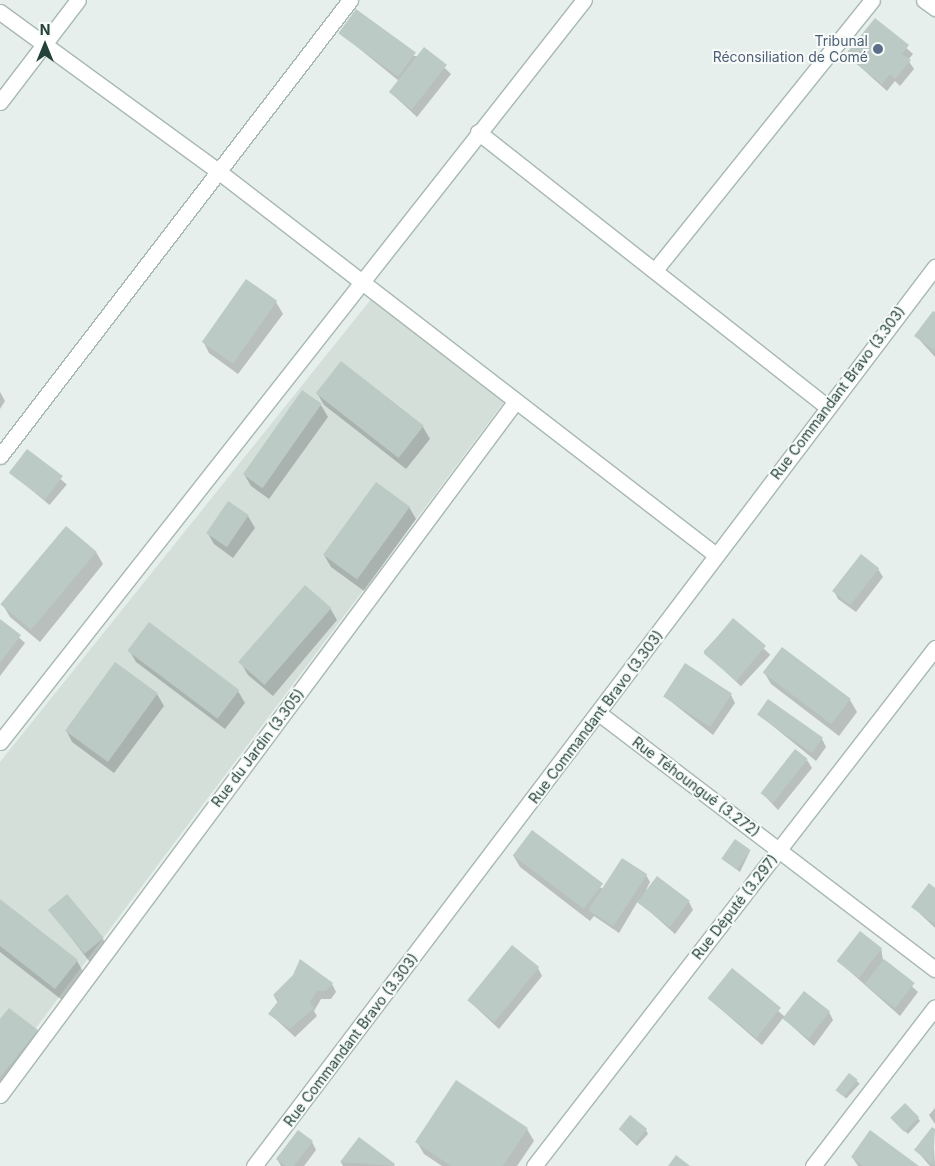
<!DOCTYPE html>
<html>
<head>
<meta charset="utf-8">
<style>
	body { margin:0 }
	#map { position:relative; width:935px; height:1166px; overflow:hidden; background:#e6efeb; font-family:Inter,sans-serif }
	div>[style] { position:absolute }
	.built>* { inset:0; background:#d4dfda }
	.shadow>* { inset:0; background:#0003; transform-origin:0 0 }
	.building>* { inset:0; background:#bbcac4; transform-origin:0 0 }
	.roads { filter:drop-shadow(1px 0 #a8b8b2) drop-shadow(-1px 0 #a8b8b2) drop-shadow(0 1px #a8b8b2) drop-shadow(0 -1px #a8b8b2) }
	.street>* { height:15px; margin:-7.5px; padding:0 7.5px; transform-origin:7.5px; border-radius:7.5px; background:#fff }
	.dots>* { width:14px; height:14px; translate:-50% -50%; box-sizing:border-box; border:2px solid #f7fbf9; border-radius:50% }
	span { translate:-50% -50%; white-space:nowrap; text-align:center; line-height:1.15; -webkit-text-stroke:4px #f7fbf9; paint-order:stroke }
	.service-label { font-size:14px; color:#4e5e75 }
	.right { translate:-100% -50%; text-align:right }
	.street-label { font-size:14px; color:#24423a }
	.north { position:absolute; left:20px; top:20px; width:50px; height:50px; -webkit-text-stroke:4px #f7fbf9; paint-order:stroke; rotate:0deg; font-size:14px; font-weight:700; line-height:20px; text-align:center; color:#24423a }
	.north::after { content:''; display:block; margin:auto; width:18px; height:22px; background:#24423a; clip-path:polygon(50% 0,100% 100%,50% 72%,0 100%) }
</style>
</head>
<body>
<div id="map">
	<div class="built">
		<div style="clip-path:polygon(372px 298px,504px 402px,0 1076px,0 762px)"></div>
	</div>
	<div class="shadow">
		<div style="clip-path:polygon(875px 20px,913px 54px,908px 60px,914px 69px,900px 86px,895px 81px,887px 91px,847px 55px)"></div>
		<div style="clip-path:polygon(340px 33px,418px 57px,424px 48px,451px 74px,417px 117px,390px 92px,399px 81px)"></div>
		<div style="clip-path:polygon(276px 302px,283px 314px,238px 374px,209px 353px,203px 341px)"></div>
		<div style="clip-path:polygon(935px 314px,935px 357px,916px 336px)"></div>
		<div style="clip-path:polygon(341px 363px,423px 427px,430px 439px,406px 469px,324px 405px,317px 393px)"></div>
		<div style="clip-path:polygon(0 392px,5px 401px,0 409px)"></div>
		<div style="clip-path:polygon(321px 405px,328px 417px,269px 499px,251px 486px,244px 474px)"></div>
		<div style="left:27px;top:451px;width:52px;height:27px;rotate:40deg"></div>
		<div style="clip-path:polygon(409px 507px,416px 519px,364px 591px,331px 567px,324px 555px)"></div>
		<div style="clip-path:polygon(248px 516px,255px 528px,233px 558px,214px 544px,207px 532px)"></div>
		<div style="clip-path:polygon(96px 552px,103px 564px,40px 642px,10px 617px,3px 605px)"></div>
		<div style="clip-path:polygon(878px 569px,883px 577px,856px 612px,838px 599px,834px 591px)"></div>
		<div style="clip-path:polygon(330px 608px,337px 620px,273px 696px,248px 675px,241px 663px)"></div>
		<div style="clip-path:polygon(0 620px,25px 643px,0 676px)"></div>
		<div style="left:733px;top:620px;width:51px;height:43px;rotate:43deg"></div>
		<div style="clip-path:polygon(129px 650px,238px 691px,245px 703px,225px 729px,136px 662px)"></div>
		<div style="clip-path:polygon(764px 672px,850px 700px,857px 712px,839px 736px,771px 684px)"></div>
		<div style="clip-path:polygon(157px 694px,164px 706px,114px 773px,72px 742px,66px 730px)"></div>
		<div style="clip-path:polygon(731px 695px,735px 703px,713px 735px,664px 696px)"></div>
		<div style="clip-path:polygon(758px 714px,822px 739px,826px 747px,816px 761px)"></div>
		<div style="clip-path:polygon(807px 760px,812px 768px,778px 810px,762px 793px)"></div>
		<div style="clip-path:polygon(750px 851px,740px 872px,723px 859px)"></div>
		<div style="clip-path:polygon(513px 855px,604px 889px,646px 875px,650px 882px,646px 890px,689px 902px,693px 910px,675px 934px,638px 901px,619px 933px,594px 916px,590px 921px,520px 867px)"></div>
		<div style="clip-path:polygon(935px 889px,935px 928px,913px 907px)"></div>
		<div style="clip-path:polygon(0 901px,77px 961px,84px 973px,62px 1000px,0 952px)"></div>
		<div style="clip-path:polygon(50px 910px,103px 939px,109px 950px,92px 965px)"></div>
		<div style="clip-path:polygon(881px 948px,883px 960px,918px 992px,900px 1016px,838px 961px)"></div>
		<div style="clip-path:polygon(538px 968px,542px 976px,499px 1029px,468px 1000px)"></div>
		<div style="clip-path:polygon(732px 970px,785px 1017px,829px 1012px,833px 1020px,814px 1046px,783px 1018px,762px 1045px,709px 999px)"></div>
		<div style="clip-path:polygon(332px 984px,336px 992px,331px 999px,321px 999px,314px 1011px,317px 1016px,295px 1037px,270px 1014px,278px 1003px,274px 996px)"></div>
		<div style="clip-path:polygon(0 1021px,37px 1031px,44px 1043px,0 1095px)"></div>
		<div style="left:850px;top:1075px;width:13px;height:20px;rotate:42deg"></div>
		<div style="clip-path:polygon(935px 1108px,935px 1124px,929px 1115px)"></div>
		<div style="clip-path:polygon(918px 1118px,920px 1121px,908px 1134px,895px 1121px)"></div>
		<div style="clip-path:polygon(527px 1129px,534px 1141px,517px 1166px,442px 1166px,424px 1154px,417px 1142px)"></div>
		<div style="clip-path:polygon(619px 1129px,646px 1130px,648px 1134px,637px 1146px)"></div>
		<div style="clip-path:polygon(933px 1129px,935px 1166px,930px 1166px,916px 1150px)"></div>
		<div style="clip-path:polygon(359px 1138px,394px 1165px,394px 1166px,343px 1166px,341px 1162px)"></div>
		<div style="clip-path:polygon(312px 1142px,316px 1150px,304px 1166px,281px 1166px,277px 1159px)"></div>
		<div style="clip-path:polygon(852px 1157px,916px 1166px,858px 1166px)"></div>
	</div>
	<div class="building">
		<div style="left:356px;top:9px;width:74px;height:30px;rotate:36deg"></div>
		<div style="clip-path:polygon(875px 18px,909px 45px,902px 54px,911px 60px,895px 79px,890px 74px,882px 84px,845px 55px)"></div>
		<div style="left:424px;top:47px;width:29px;height:57px;rotate:38deg"></div>
		<div style="left:246px;top:279px;width:38px;height:77px;rotate:35deg"></div>
		<div style="clip-path:polygon(933px 311px,935px 312px,935px 351px,914px 336px)"></div>
		<div style="left:341px;top:361px;width:105px;height:41px;rotate:38deg"></div>
		<div style="left:302px;top:390px;width:24px;height:103px;rotate:35deg"></div>
		<div style="left:27px;top:449px;width:45px;height:30px;rotate:37deg"></div>
		<div style="left:376px;top:482px;width:42px;height:90px;rotate:36deg"></div>
		<div style="left:228px;top:501px;width:25px;height:39px;rotate:34deg"></div>
		<div style="left:66px;top:526px;width:40px;height:102px;rotate:40deg"></div>
		<div style="left:861px;top:554px;width:23px;height:47px;rotate:38deg"></div>
		<div style="left:305px;top:585px;width:35px;height:102px;rotate:41deg"></div>
		<div style="left:733px;top:618px;width:43px;height:46px;rotate:40deg"></div>
		<div style="clip-path:polygon(0 619px,21px 635px,0 663px)"></div>
		<div style="left:149px;top:622px;width:113px;height:36px;rotate:37deg"></div>
		<div style="left:782px;top:647px;width:86px;height:32px;rotate:37deg"></div>
		<div style="left:115px;top:662px;width:53px;height:85px;rotate:36deg"></div>
		<div style="left:685px;top:663px;width:56px;height:40px;rotate:33deg"></div>
		<div style="left:768px;top:699px;width:67px;height:19px;rotate:35deg"></div>
		<div style="left:795px;top:749px;width:16px;height:56px;rotate:38deg"></div>
		<div style="left:532px;top:830px;width:89px;height:32px;rotate:37deg"></div>
		<div style="left:735px;top:839px;width:19px;height:24px;rotate:35deg"></div>
		<div style="left:622px;top:858px;width:30px;height:62px;rotate:33deg"></div>
		<div style="left:657px;top:876px;width:41px;height:33px;rotate:37deg"></div>
		<div style="clip-path:polygon(929px 883px,935px 888px,935px 924px,911px 907px)"></div>
		<div style="left:67px;top:894px;width:57px;height:25px;rotate:50deg"></div>
		<div style="clip-path:polygon(0 899px,78px 960px,55px 989px,0 946px)"></div>
		<div style="left:860px;top:931px;width:28px;height:38px;rotate:38deg"></div>
		<div style="left:512px;top:945px;width:35px;height:71px;rotate:39deg"></div>
		<div style="clip-path:polygon(300px 959px,333px 983px,326px 991px,317px 991px,310px 1002px,314px 1008px,290px 1029px,268px 1014px,279px 1000px,273px 995px,293px 975px)"></div>
		<div style="left:884px;top:959px;width:39px;height:32px;rotate:38deg"></div>
		<div style="left:732px;top:968px;width:63px;height:39px;rotate:39deg"></div>
		<div style="left:804px;top:991px;width:33px;height:35px;rotate:38deg"></div>
		<div style="clip-path:polygon(9px 1008px,38px 1030px,0 1077px,0 1019px)"></div>
		<div style="left:849px;top:1073px;width:11px;height:22px;rotate:38deg"></div>
		<div style="clip-path:polygon(456px 1080px,528px 1128px,503px 1166px,451px 1166px,415px 1142px)"></div>
		<div style="left:905px;top:1103px;width:20px;height:21px;rotate:45deg"></div>
		<div style="left:630px;top:1115px;width:22px;height:18px;rotate:39deg"></div>
		<div style="clip-path:polygon(932px 1127px,935px 1129px,933px 1165px,914px 1150px)"></div>
		<div style="clip-path:polygon(298px 1130px,313px 1141px,294px 1166px,285px 1166px,276px 1159px)"></div>
		<div style="clip-path:polygon(870px 1130px,919px 1166px,863px 1166px,851px 1157px)"></div>
		<div style="clip-path:polygon(359px 1137px,395px 1164px,394px 1166px,340px 1162px)"></div>
		<div style="clip-path:polygon(676px 1155px,690px 1166px,668px 1166px)"></div>
	</div>
	<div class="roads">
		<div class="street">
			<div style="left:924px;top:0;width:14px;rotate:36deg"></div>
			<div style="left:0;top:12px;width:270px;rotate:36.1deg"></div>
			<div style="left:218px;top:171px;width:629px;rotate:37.64deg"></div>
			<div style="left:0;top:102px;width:128px;rotate:-52.6deg"></div>
			<div style="left:478px;top:132px;width:444px;rotate:38.2deg"></div>
			<div style="left:655px;top:270px;width:346px;rotate:-51.2deg"></div>
			<div style="left:0;top:456px;width:575px;rotate:-52.49deg"></div>
			<div style="left:600px;top:714px;width:421px;rotate:37.3deg"></div>
			<div style="left:0;top:742px;width:944px;rotate:-51.8deg"></div>
			<div style="left:0;top:1095px;width:863px;rotate:-53.38deg"></div>
			<div style="left:254px;top:1166px;width:1128px;rotate:-52.86deg"></div>
			<div style="left:534px;top:1166px;width:655px;rotate:-52.26deg"></div>
			<div style="left:813px;top:1166px;width:200px;rotate:-52.5deg"></div>
		</div>
	</div>
	<div class="dots">
		<div style="left:878px;top:49px;background:#5c6f8a"></div>
	</div>
	<div class="service-label">
		<span class="right" style="left:868px;top:49px">Tribunal<br>Réconsiliation de Comé</span>
	</div>
	<div class="street-label">
		<span style="left:838px;top:393px;rotate:-53deg">Rue Commandant Bravo (3.303)</span>
		<span style="left:596px;top:717px;rotate:-53deg">Rue Commandant Bravo (3.303)</span>
		<span style="left:258px;top:748px;rotate:-53deg">Rue du Jardin (3.305)</span>
		<span style="left:696px;top:787px;rotate:37deg">Rue Téhoungué (3.272)</span>
		<span style="left:735px;top:907px;rotate:-52deg">Rue Député (3.297)</span>
		<span style="left:351px;top:1040px;rotate:-53deg">Rue Commandant Bravo (3.303)</span>
	</div>
	<div class="north">N</div>
</div>
</body>
</html>
